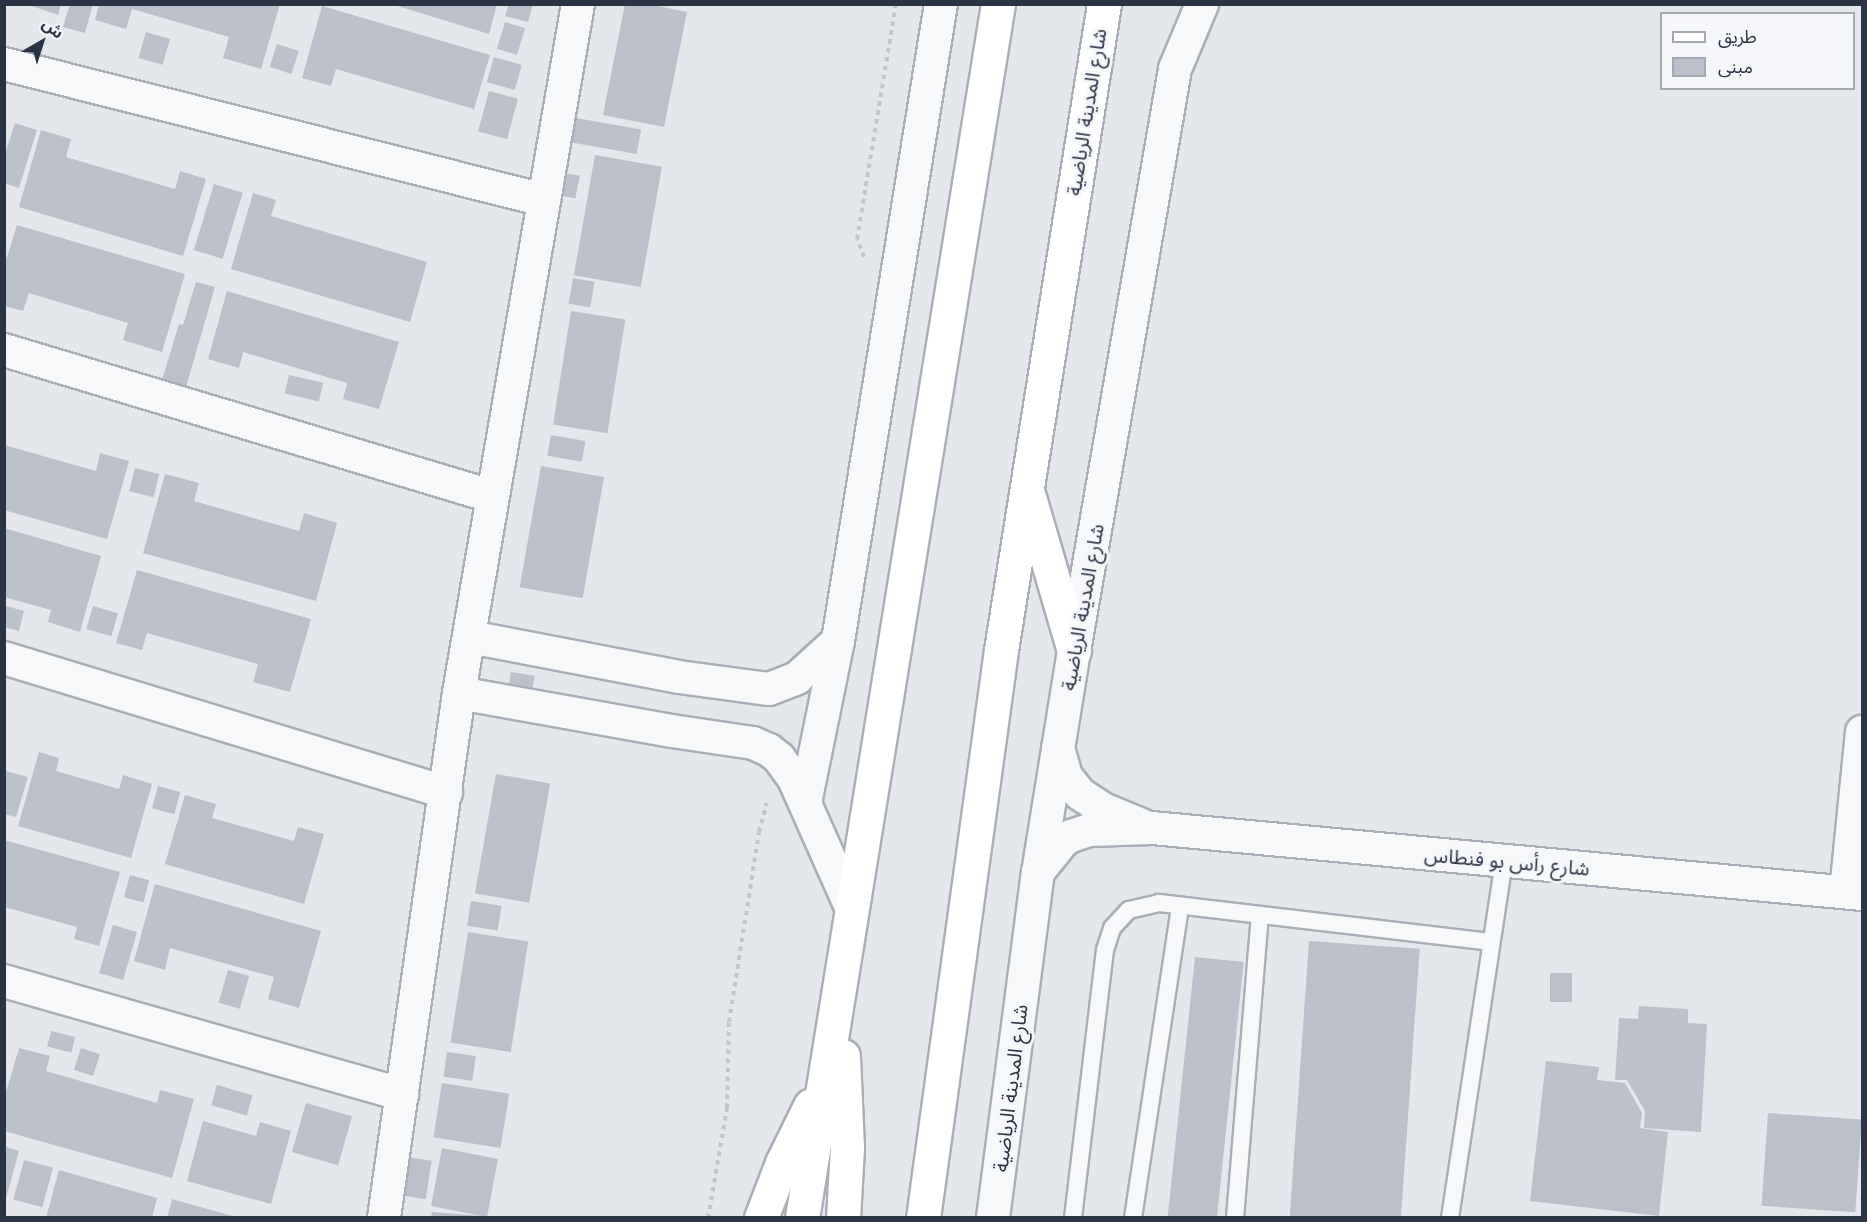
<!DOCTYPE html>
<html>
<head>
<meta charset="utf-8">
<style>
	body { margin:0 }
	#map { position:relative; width:1867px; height:1222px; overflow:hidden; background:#e4e7ec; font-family:Quicksand,"Noto Sans Arabic",sans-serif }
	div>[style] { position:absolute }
	.building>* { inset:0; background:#bbc0ca; transform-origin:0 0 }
	.path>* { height:4px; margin-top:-2px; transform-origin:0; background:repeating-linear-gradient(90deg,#c2c5cb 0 4.5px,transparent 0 9px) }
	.roads { filter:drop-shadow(2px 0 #a9aeb7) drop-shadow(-2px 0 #a9aeb7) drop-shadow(0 2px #a9aeb7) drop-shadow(0 -2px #a9aeb7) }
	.service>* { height:16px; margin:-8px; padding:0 8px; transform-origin:8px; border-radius:8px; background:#f7f8fa }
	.minor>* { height:32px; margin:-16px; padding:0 16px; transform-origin:16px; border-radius:16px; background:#f7f8fa }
	.secondary>* { height:33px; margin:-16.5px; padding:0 16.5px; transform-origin:16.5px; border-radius:16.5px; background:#fff }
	span { translate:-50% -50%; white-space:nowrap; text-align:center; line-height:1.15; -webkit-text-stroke:6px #f4f6f9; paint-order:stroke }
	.street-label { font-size:20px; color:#2b3445 }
	.frame { position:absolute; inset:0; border:6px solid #2b3445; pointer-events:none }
	.legend { position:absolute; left:1660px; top:12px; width:195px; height:78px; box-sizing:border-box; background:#f4f6f9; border:2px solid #a4a8b1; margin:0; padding:8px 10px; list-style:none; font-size:18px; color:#2b3445 }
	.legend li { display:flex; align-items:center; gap:12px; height:30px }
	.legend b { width:30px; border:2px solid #a4a8b1 }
	.north { position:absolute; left:12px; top:12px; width:60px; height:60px; -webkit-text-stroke:4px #f4f6f9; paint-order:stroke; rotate:39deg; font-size:16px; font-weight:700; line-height:24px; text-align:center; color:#2b3445 }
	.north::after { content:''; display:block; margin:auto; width:21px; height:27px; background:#2b3445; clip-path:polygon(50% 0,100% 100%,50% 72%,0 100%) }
</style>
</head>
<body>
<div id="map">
	<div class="building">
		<div style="clip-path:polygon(26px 4px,61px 4px,58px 15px)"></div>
		<div style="clip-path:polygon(70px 4px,93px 4px,85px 33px,63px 27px)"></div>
		<div style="clip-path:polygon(99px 4px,280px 4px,261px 69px,223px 58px,229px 37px,132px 9px,126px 29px,95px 20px)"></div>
		<div style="clip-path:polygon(391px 4px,497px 4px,489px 34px)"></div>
		<div style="clip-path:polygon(509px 4px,533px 4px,528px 22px,505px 16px)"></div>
		<div style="clip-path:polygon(625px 4px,648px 4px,687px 12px,664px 127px,603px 115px)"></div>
		<div style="clip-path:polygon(322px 6px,490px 55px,474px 109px,336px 69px,331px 86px,302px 78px)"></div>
		<div style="left:505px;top:22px;width:21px;height:28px;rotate:17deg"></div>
		<div style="left:146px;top:32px;width:25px;height:27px;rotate:16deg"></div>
		<div style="left:277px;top:44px;width:23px;height:24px;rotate:18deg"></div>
		<div style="left:494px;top:57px;width:29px;height:26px;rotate:16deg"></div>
		<div style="left:489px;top:91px;width:30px;height:42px;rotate:15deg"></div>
		<div style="left:576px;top:118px;width:66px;height:25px;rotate:10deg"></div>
		<div style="clip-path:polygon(15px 123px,37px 130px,19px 188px,4px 183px,4px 157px)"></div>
		<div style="clip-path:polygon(41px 130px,71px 139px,66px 157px,175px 189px,180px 171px,206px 179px,183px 256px,19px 207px)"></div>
		<div style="left:595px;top:155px;width:68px;height:122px;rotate:10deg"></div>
		<div style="left:565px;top:173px;width:15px;height:23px;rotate:11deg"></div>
		<div style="left:214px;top:184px;width:30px;height:69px;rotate:17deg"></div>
		<div style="clip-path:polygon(253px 193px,276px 200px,271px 216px,427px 262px,410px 322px,231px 269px)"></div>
		<div style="clip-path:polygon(17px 225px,185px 274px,162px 352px,123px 340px,128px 323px,29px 293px,23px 311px,4px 306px,4px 267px)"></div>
		<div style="left:573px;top:278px;width:22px;height:26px;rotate:10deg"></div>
		<div style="clip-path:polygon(196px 282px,215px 287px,186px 387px,162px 380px,179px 324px,183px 325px)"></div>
		<div style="clip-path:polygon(227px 291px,399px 342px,379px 409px,343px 399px,347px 383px,243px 352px,239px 368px,208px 359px)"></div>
		<div style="left:571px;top:311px;width:55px;height:115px;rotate:9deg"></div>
		<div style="left:289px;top:375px;width:35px;height:19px;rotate:13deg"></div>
		<div style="left:551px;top:435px;width:35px;height:21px;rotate:10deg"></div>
		<div style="clip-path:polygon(4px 445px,96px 471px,100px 453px,129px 461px,107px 539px,4px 510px)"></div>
		<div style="left:541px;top:466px;width:64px;height:123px;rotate:10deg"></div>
		<div style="left:135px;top:468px;width:25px;height:24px;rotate:14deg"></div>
		<div style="clip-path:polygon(165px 474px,199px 483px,194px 501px,299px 531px,304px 513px,337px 523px,316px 601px,143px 553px)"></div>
		<div style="clip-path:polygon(4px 528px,101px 556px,80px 632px,48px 622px,51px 610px,4px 597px)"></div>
		<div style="clip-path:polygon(137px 570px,311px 619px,290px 692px,253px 682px,258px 664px,147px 633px,142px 650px,116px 643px)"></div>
		<div style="clip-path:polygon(6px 606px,24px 611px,19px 631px,4px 627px)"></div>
		<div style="left:93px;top:606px;width:26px;height:24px;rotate:16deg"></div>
		<div style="left:511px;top:672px;width:24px;height:20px;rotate:9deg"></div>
		<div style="clip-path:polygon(39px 752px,59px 758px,56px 771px,119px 789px,123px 775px,152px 784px,131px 858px,18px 826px)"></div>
		<div style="clip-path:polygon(6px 771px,28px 777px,16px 817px,4px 814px)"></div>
		<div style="left:496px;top:774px;width:55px;height:121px;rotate:10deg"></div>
		<div style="left:158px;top:786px;width:23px;height:23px;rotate:15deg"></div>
		<div style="clip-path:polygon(185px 795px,216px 804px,212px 818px,294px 841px,298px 827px,324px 834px,304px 904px,165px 864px)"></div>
		<div style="clip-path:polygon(4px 840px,120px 872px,99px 946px,74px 939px,77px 927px,4px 907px)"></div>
		<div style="left:130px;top:875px;width:20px;height:23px;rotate:15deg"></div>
		<div style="clip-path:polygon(155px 884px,321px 931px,299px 1008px,268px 999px,274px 977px,170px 948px,165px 970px,134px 961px)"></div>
		<div style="left:471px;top:901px;width:31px;height:25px;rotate:9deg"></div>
		<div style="left:113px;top:925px;width:25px;height:50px;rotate:16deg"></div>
		<div style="left:468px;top:932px;width:61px;height:112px;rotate:9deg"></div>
		<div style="left:1309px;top:941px;width:111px;height:278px;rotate:4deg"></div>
		<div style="left:1195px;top:957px;width:49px;height:262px;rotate:6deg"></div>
		<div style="left:228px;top:970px;width:22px;height:34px;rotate:16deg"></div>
		<div style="left:1550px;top:973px;width:22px;height:29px"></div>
		<div style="clip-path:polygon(1639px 1006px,1688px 1009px,1688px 1023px,1707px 1024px,1701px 1132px,1644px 1128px,1645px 1111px,1627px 1080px,1615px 1080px,1619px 1018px,1638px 1019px)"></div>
		<div style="left:51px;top:1031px;width:25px;height:16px;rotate:14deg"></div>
		<div style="clip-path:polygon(19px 1048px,50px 1056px,46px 1071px,157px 1103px,160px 1090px,194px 1099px,172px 1178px,4px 1131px,4px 1099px)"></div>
		<div style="left:81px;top:1048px;width:20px;height:23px;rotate:18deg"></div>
		<div style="left:447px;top:1052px;width:29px;height:25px;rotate:8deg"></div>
		<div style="clip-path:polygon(1546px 1061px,1599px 1067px,1597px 1080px,1625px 1083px,1642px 1113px,1640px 1128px,1668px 1132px,1659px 1216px,1530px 1201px)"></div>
		<div style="left:442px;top:1083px;width:68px;height:55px;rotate:9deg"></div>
		<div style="left:217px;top:1085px;width:37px;height:21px;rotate:16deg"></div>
		<div style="left:306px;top:1103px;width:48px;height:51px;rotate:16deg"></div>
		<div style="left:1768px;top:1113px;width:94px;height:93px;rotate:4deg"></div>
		<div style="clip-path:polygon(203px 1121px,256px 1136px,260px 1122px,291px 1131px,271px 1204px,187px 1181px)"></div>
		<div style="clip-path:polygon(4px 1146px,19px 1151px,5px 1202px,4px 1202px)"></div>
		<div style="clip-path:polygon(442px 1148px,498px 1159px,487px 1217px,431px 1218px,432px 1212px,482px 1216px,431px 1206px)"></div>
		<div style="left:408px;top:1157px;width:24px;height:39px;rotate:9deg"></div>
		<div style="left:24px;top:1160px;width:30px;height:41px;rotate:15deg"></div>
		<div style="clip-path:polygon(59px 1170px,157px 1198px,152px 1218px,46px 1218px)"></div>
		<div style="clip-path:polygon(172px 1199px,236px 1217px,236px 1218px,167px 1218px)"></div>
	</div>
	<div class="path">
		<div style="left:864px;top:257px;width:19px;rotate:-111deg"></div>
		<div style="left:857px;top:239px;width:238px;rotate:-80.6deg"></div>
		<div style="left:708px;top:1218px;width:112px;rotate:-80.2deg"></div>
		<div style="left:727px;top:1108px;width:86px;rotate:-88.7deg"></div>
		<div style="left:729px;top:1022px;width:192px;rotate:-81deg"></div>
		<div style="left:759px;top:832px;width:30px;rotate:-75deg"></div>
	</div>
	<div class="roads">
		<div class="service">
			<div style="left:1073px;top:1218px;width:270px;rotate:-83.2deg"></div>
			<div style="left:1105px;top:950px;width:23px;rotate:-72deg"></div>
			<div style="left:1112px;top:928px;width:25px;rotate:-47deg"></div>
			<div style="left:1129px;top:910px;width:31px;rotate:-13deg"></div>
			<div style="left:1159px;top:903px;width:334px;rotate:6.7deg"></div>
			<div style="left:1133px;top:1218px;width:316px;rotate:-81.4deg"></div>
			<div style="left:1235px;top:1218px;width:303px;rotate:-85.3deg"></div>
			<div style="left:1450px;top:1218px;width:361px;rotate:-81.4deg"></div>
		</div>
		<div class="minor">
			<div style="left:4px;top:64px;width:557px;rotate:14.14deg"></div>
			<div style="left:4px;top:350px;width:508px;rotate:16.69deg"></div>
			<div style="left:470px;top:637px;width:213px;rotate:10.8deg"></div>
			<div style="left:679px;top:677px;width:91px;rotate:7.6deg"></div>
			<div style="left:769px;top:689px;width:30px;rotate:-21deg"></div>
			<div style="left:797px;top:678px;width:55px;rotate:-42.1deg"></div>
			<div style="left:4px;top:658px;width:462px;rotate:16.9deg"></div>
			<div style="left:459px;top:693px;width:216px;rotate:10.1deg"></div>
			<div style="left:672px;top:731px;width:82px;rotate:8.4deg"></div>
			<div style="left:753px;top:743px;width:17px;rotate:24deg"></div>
			<div style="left:769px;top:750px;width:13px;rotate:39deg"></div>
			<div style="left:779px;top:758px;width:26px;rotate:54deg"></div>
			<div style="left:794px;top:779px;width:140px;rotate:66deg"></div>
			<div style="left:1058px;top:748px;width:29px;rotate:74deg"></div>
			<div style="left:1066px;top:776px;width:23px;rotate:52deg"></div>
			<div style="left:1080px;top:794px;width:27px;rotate:33deg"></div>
			<div style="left:1103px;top:809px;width:42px;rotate:22.3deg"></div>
			<div style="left:805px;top:803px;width:165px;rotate:-78.5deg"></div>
			<div style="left:838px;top:641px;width:645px;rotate:-80.82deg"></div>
			<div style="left:1038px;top:872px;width:41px;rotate:-50.9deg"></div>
			<div style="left:1064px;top:840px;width:8px;rotate:-30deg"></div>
			<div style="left:1071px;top:836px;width:20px;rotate:-18deg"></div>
			<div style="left:1090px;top:830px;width:62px;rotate:-1.8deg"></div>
			<div style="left:1152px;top:828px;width:713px;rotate:5.31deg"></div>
			<div style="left:1846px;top:892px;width:161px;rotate:-84.3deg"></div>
			<div style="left:4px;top:981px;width:414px;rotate:15.9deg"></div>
			<div style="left:384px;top:1218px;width:530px;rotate:-81.87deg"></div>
			<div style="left:459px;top:693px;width:699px;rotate:-80.2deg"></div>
			<div style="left:993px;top:1218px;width:348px;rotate:-82.6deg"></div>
			<div style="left:1038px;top:873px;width:225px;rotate:-80.8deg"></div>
			<div style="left:1074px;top:651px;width:591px;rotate:-80.15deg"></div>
			<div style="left:1175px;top:69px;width:70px;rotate:-67.4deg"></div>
		</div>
		<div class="secondary">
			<div style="left:1029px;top:497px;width:160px;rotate:73.7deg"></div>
			<div style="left:843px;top:1056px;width:91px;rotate:87.5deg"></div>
			<div style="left:847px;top:1147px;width:71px;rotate:93.2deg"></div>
			<div style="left:761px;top:1218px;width:59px;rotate:-69.1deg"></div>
			<div style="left:782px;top:1163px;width:64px;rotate:-63.8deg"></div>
			<div style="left:802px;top:1218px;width:1230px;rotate:-80.83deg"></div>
			<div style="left:923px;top:1218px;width:573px;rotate:-82.18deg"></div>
			<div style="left:1001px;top:650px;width:654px;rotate:-80.94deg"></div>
		</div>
	</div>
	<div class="street-label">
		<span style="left:1086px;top:112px;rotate:-81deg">شارع المدينة الرياضية</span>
		<span style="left:1082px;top:607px;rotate:-80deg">شارع المدينة الرياضية</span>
		<span style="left:1507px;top:861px;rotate:5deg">شارع رأس بو فنطاس</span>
		<span style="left:1010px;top:1088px;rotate:-83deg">شارع المدينة الرياضية</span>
	</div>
	<div class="frame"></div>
	<ul class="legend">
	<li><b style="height:8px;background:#fff"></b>طريق</li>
	<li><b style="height:16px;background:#bbc0ca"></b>مبنى</li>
	</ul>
	<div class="north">ش</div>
</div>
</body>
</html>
